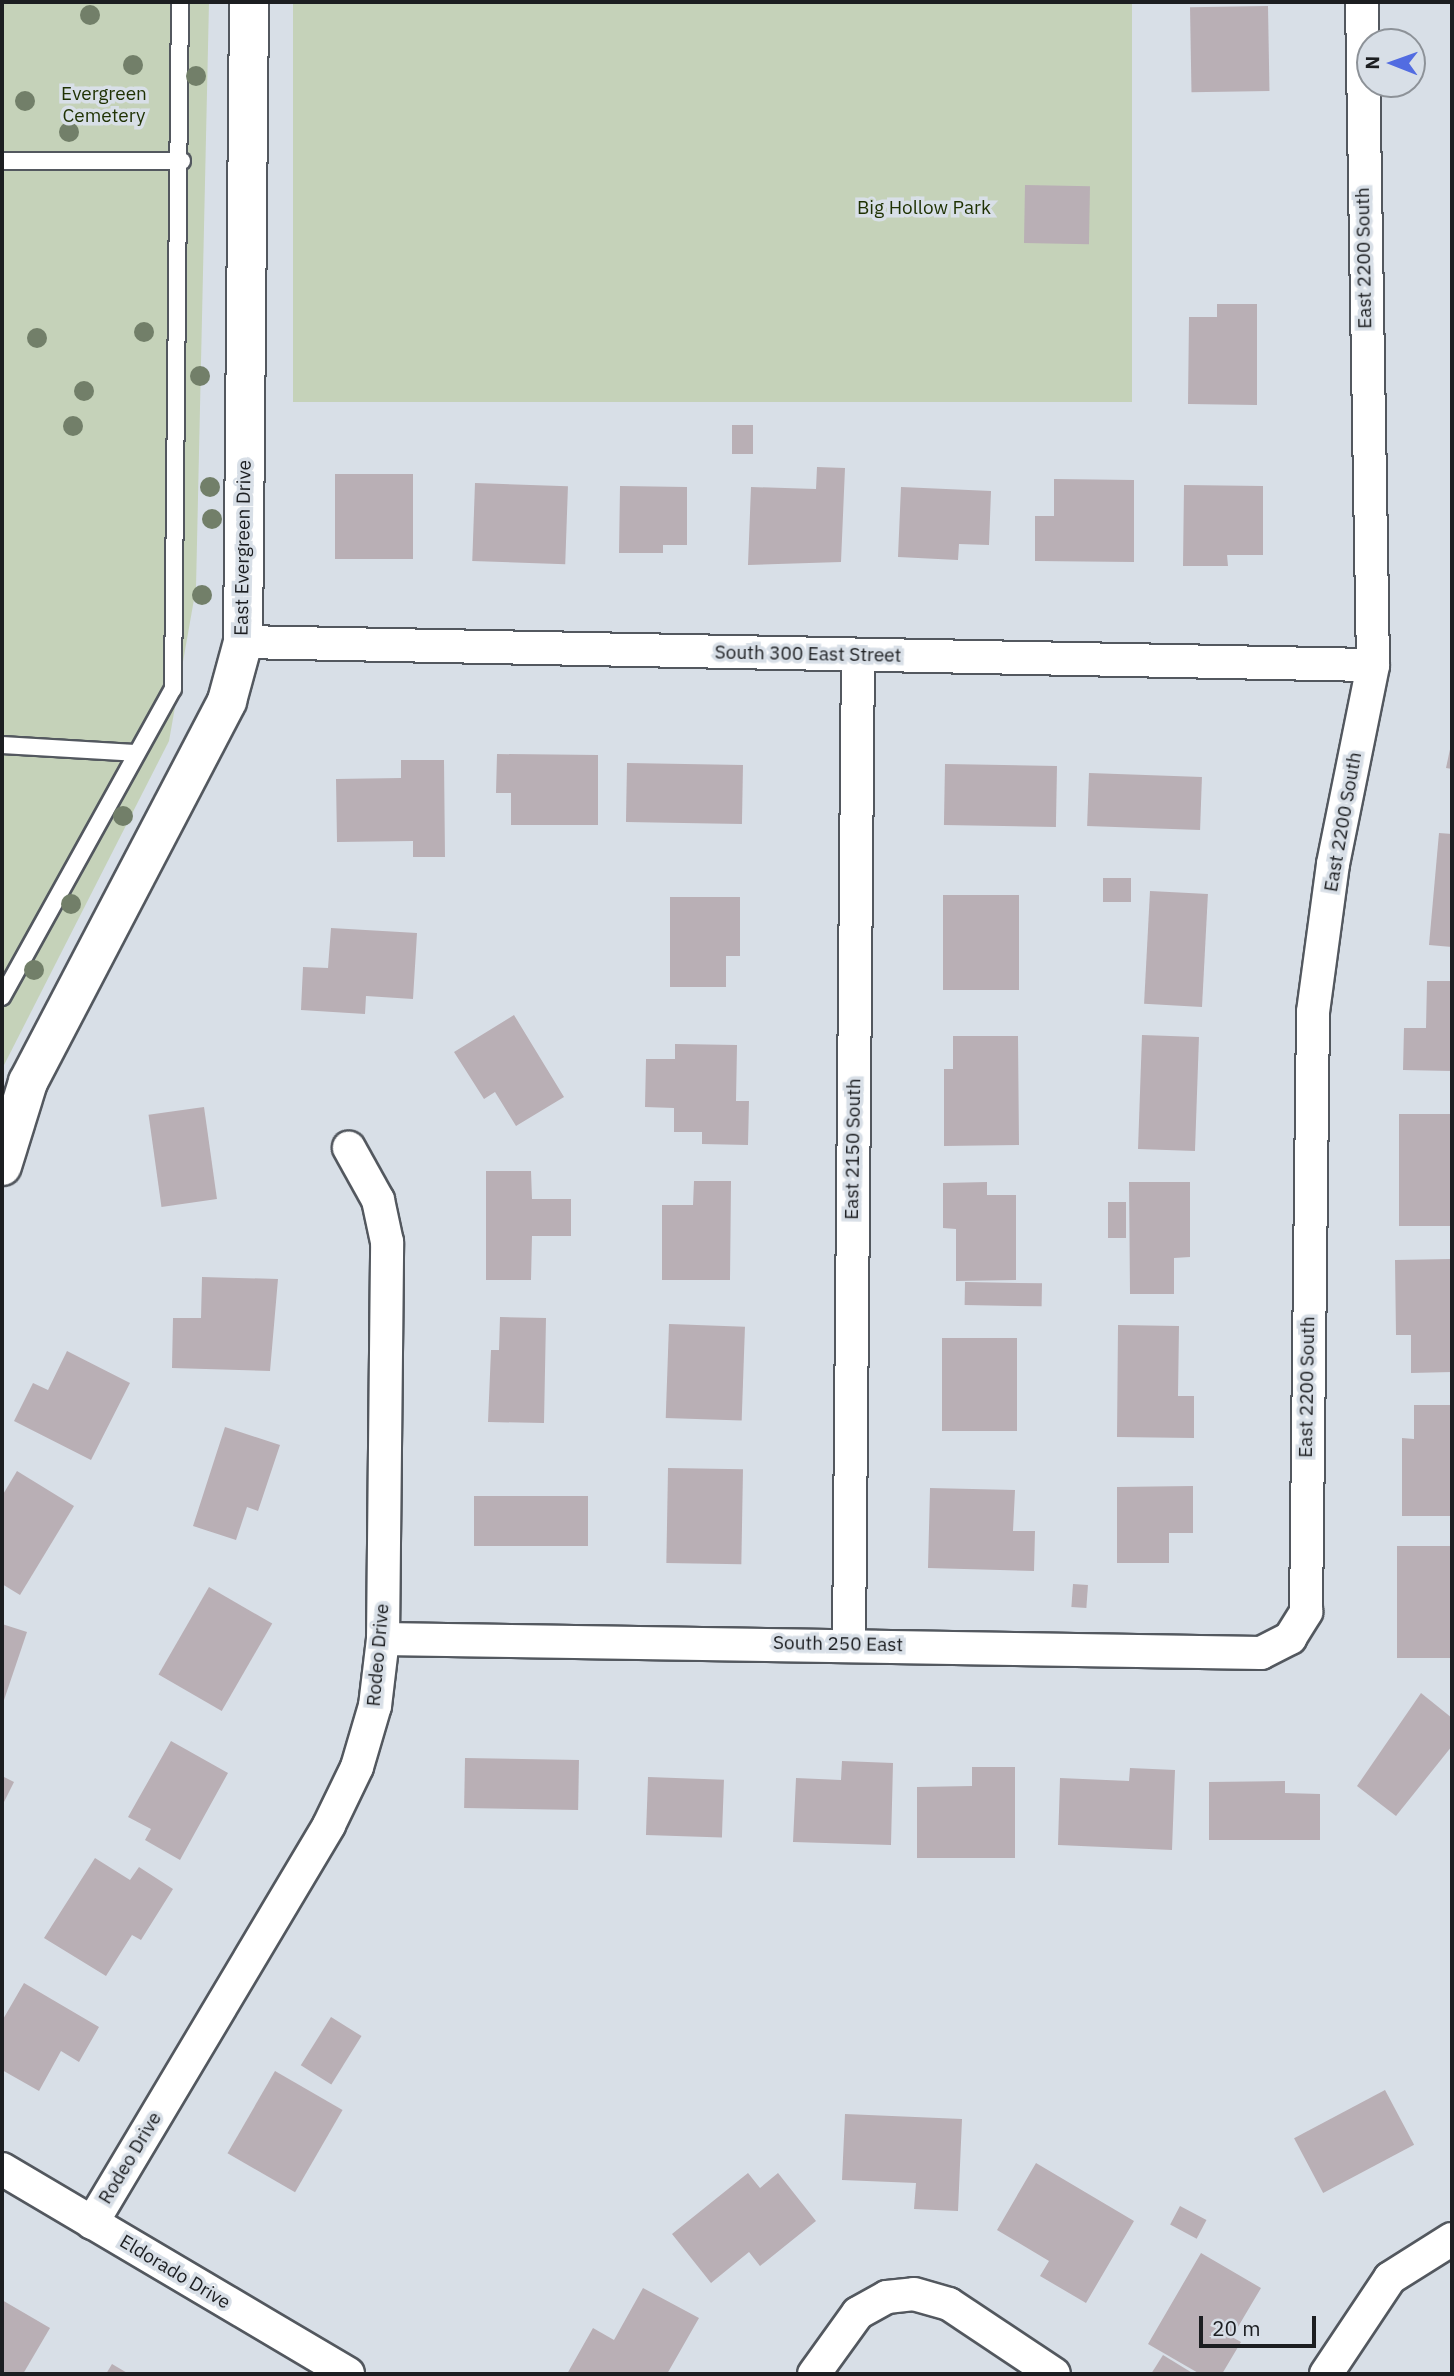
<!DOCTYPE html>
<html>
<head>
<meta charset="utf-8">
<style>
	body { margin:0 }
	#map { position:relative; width:1454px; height:2376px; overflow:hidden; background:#d8dfe7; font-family:"IBM Plex Sans",sans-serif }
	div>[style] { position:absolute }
	.green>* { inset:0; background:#c5d2b9; transform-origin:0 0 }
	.building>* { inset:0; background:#b9afb5; transform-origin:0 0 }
	.roads { filter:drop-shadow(2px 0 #53585f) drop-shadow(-2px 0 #53585f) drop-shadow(0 2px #53585f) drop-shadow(0 -2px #53585f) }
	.lane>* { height:16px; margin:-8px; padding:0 8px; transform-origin:8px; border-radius:8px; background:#fff }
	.street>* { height:32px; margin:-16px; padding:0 16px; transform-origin:16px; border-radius:16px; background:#fff }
	.secondary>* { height:38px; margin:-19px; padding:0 19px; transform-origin:19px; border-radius:19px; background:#fff }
	.trees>* { width:20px; height:20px; margin:-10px; border-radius:50%; background:#727f69 }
	span { translate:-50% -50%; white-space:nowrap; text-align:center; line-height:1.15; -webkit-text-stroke:7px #d8dfe7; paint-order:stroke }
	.park-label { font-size:19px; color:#1e3102 }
	.street-label { font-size:19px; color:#1c1e21 }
	.frame { position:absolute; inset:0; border:4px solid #1c1e21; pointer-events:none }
	.north { position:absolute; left:1356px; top:28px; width:70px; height:70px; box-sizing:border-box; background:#d8dfe7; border:2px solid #8d9298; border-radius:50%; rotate:271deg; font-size:19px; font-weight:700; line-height:28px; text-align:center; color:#1c1e21 }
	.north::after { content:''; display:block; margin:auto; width:24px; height:32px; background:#526ce1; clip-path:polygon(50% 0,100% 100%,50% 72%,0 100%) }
	.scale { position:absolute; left:1199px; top:2316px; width:117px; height:32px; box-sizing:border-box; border:4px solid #1c1e21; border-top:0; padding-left:9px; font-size:21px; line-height:24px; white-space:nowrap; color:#1c1e21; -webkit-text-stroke:5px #d8dfe7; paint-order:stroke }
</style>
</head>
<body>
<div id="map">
	<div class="green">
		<div style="clip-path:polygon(2px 2px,209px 2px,196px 588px,169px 741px,2px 1069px)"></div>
		<div style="left:293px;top:2px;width:839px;height:400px"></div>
	</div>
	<div class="building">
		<div style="left:1268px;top:6px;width:85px;height:78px;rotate:89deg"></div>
		<div style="left:1025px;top:185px;width:65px;height:58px;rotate:1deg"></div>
		<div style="clip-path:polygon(1217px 304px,1257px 304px,1257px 405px,1188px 404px,1189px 317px,1217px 317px)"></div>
		<div style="left:753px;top:425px;width:29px;height:21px;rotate:90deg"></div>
		<div style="clip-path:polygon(817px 467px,845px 468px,841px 562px,748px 565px,751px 487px,816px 489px)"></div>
		<div style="left:335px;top:474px;width:78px;height:85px"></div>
		<div style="clip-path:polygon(1054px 479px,1134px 480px,1134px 562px,1035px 561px,1035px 516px,1054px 516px)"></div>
		<div style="left:475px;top:483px;width:93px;height:78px;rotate:2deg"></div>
		<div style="clip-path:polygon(1184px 485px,1263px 486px,1263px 555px,1227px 555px,1228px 566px,1183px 566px)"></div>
		<div style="clip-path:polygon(620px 486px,687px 487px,687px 545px,663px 545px,663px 553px,619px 553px)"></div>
		<div style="clip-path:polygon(901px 487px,991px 491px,989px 545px,959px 544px,958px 560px,898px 557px)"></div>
		<div style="clip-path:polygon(1452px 740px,1452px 769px,1446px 768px)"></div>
		<div style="clip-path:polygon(497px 754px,598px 755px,598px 825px,511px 825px,511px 793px,496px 793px)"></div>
		<div style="clip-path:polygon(401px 760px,444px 760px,445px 857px,413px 857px,413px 841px,337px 842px,336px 779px,401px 778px)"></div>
		<div style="left:627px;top:763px;width:116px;height:59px;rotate:1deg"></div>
		<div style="left:945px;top:764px;width:112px;height:61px;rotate:1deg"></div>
		<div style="left:1089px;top:773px;width:113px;height:53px;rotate:2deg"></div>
		<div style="clip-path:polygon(1439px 833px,1452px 834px,1452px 947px,1429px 945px)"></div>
		<div style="left:1103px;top:878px;width:28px;height:24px"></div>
		<div style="left:1150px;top:891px;width:58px;height:113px;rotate:3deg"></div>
		<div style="left:943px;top:895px;width:76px;height:95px"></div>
		<div style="clip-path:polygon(670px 897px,740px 897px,740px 956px,726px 956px,726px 987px,670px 987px)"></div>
		<div style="clip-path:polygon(331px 928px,417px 933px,413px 999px,366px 996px,365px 1014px,301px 1010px,303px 967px,328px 968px)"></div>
		<div style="clip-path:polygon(1427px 981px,1452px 981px,1452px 1071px,1403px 1070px,1404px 1028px,1426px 1028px)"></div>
		<div style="clip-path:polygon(514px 1015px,564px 1097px,516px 1126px,495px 1092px,484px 1099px,454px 1052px)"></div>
		<div style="left:1142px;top:1035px;width:57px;height:114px;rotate:2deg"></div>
		<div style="clip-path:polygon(953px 1036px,1018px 1036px,1019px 1145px,944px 1146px,944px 1069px,953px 1069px)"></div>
		<div style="clip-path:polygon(675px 1044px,737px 1045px,736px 1101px,749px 1101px,748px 1145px,702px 1144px,702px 1132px,674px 1132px,674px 1108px,645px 1107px,646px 1059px,675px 1059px)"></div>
		<div style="left:204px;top:1107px;width:93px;height:56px;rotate:82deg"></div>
		<div style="left:1399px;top:1114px;width:53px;height:112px"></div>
		<div style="clip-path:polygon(486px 1171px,531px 1171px,532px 1199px,571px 1199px,571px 1236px,532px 1236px,531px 1280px,486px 1280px)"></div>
		<div style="clip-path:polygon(694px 1181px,731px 1181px,730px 1280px,662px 1280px,662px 1205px,693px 1205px)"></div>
		<div style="clip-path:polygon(987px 1182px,987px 1195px,1016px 1195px,1016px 1280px,956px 1281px,956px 1229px,943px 1228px,943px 1183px)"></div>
		<div style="clip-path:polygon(1129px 1182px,1190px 1182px,1190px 1257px,1174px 1258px,1174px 1294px,1130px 1294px)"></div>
		<div style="left:1126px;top:1202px;width:36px;height:18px;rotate:90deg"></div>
		<div style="clip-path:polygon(1452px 1259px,1452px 1372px,1411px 1373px,1411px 1335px,1396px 1335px,1395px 1260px)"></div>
		<div style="clip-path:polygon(202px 1277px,278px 1279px,270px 1371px,172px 1368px,173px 1318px,201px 1318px)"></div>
		<div style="left:965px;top:1282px;width:77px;height:23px;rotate:1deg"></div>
		<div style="clip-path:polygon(500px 1317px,546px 1318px,544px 1423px,488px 1422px,491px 1350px,499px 1350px)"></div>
		<div style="left:669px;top:1324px;width:76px;height:94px;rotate:2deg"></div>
		<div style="clip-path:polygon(1118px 1325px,1179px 1326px,1178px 1396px,1194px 1396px,1194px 1438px,1117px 1437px)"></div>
		<div style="left:942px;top:1338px;width:75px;height:93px"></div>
		<div style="clip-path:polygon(67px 1351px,130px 1383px,91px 1460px,14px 1421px,33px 1383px,48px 1390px)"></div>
		<div style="clip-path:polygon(1414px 1405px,1452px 1405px,1452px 1516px,1402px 1516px,1402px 1438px,1414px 1439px)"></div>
		<div style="clip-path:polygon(225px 1427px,280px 1445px,258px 1511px,247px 1507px,236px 1540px,193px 1526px)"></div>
		<div style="left:668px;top:1468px;width:75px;height:95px;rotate:1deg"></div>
		<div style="clip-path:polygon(17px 1471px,74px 1506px,20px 1595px,2px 1584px,2px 1496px)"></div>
		<div style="clip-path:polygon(1193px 1486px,1193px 1533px,1169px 1533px,1169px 1563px,1117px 1563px,1117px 1487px)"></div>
		<div style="clip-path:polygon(930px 1488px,1015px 1490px,1013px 1531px,1035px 1531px,1034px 1571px,928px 1568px)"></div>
		<div style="left:588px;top:1496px;width:50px;height:114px;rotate:90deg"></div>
		<div style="left:1452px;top:1546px;width:112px;height:55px;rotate:90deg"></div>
		<div style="left:1073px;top:1584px;width:15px;height:23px;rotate:4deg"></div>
		<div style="left:209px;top:1587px;width:73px;height:101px;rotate:30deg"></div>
		<div style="clip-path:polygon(2px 1624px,27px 1632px,2px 1706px)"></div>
		<div style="clip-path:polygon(1421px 1693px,1452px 1718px,1452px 1746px,1396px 1816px,1357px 1786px)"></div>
		<div style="clip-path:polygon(171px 1741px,228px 1773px,180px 1860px,145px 1840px,151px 1829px,128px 1817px)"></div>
		<div style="left:465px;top:1758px;width:114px;height:50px;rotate:1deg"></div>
		<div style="clip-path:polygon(842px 1761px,893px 1763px,891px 1845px,793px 1842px,796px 1778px,841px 1780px)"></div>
		<div style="clip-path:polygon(972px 1767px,1015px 1767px,1015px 1858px,917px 1858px,917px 1787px,972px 1786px)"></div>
		<div style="clip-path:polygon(1130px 1768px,1175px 1770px,1172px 1850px,1058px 1845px,1060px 1778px,1129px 1781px)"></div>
		<div style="clip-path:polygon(2px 1776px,14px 1782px,2px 1806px)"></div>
		<div style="left:648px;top:1777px;width:76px;height:58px;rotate:2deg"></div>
		<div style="clip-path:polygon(1285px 1781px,1285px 1793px,1320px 1794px,1320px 1840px,1209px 1840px,1209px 1782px)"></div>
		<div style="clip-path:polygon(95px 1858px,130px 1880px,139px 1867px,173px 1889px,141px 1940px,132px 1935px,106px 1976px,44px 1938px)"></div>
		<div style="clip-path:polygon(24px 1983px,99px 2027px,79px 2062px,61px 2051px,39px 2091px,2px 2070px,2px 2021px)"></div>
		<div style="left:331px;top:2017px;width:36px;height:57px;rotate:32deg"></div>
		<div style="left:275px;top:2071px;width:78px;height:95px;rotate:30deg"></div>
		<div style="left:1385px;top:2090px;width:62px;height:103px;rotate:62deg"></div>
		<div style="clip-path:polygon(845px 2114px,962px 2119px,958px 2211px,914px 2209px,916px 2183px,842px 2180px)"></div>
		<div style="clip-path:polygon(1036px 2163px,1134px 2221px,1086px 2303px,1040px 2276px,1049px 2261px,997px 2230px)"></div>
		<div style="clip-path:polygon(748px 2173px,760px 2188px,778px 2173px,816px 2221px,760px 2266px,749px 2252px,711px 2283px,672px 2234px)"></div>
		<div style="left:1180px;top:2206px;width:30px;height:21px;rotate:28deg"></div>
		<div style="clip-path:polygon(1201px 2253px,1261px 2288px,1232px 2337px,1241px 2342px,1222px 2374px,1200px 2374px,1148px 2344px)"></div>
		<div style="clip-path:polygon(643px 2288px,699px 2318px,667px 2374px,567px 2374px,593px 2328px,614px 2340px)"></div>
		<div style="clip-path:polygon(2px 2300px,50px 2328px,23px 2374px,2px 2374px)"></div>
		<div style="clip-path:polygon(1163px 2355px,1194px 2374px,1151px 2374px)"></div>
		<div style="clip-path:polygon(112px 2364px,129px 2374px,106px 2374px)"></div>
	</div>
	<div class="roads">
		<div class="lane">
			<div style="left:2px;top:161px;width:180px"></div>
			<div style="left:2px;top:745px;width:133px;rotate:3.4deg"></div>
			<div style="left:2px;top:997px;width:352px;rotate:-61deg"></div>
			<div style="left:173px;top:689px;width:687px;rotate:-89.42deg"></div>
		</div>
		<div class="street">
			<div style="left:243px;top:642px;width:1130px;rotate:1.17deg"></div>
			<div style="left:383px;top:1639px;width:878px;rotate:0.91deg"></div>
			<div style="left:1261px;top:1653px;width:33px;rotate:-27deg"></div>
			<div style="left:1290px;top:1638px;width:31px;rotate:-58deg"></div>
			<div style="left:1306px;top:1612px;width:600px;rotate:-89.33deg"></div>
			<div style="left:1313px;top:1012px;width:149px;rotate:-82.3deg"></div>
			<div style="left:1333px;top:864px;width:203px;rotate:-78.6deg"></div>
			<div style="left:1373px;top:665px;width:663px;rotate:-90.95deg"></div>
			<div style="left:849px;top:1644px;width:989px;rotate:-89.48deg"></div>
			<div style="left:2px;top:2169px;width:402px;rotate:30.6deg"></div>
			<div style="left:92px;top:2223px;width:463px;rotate:-59.2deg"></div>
			<div style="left:329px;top:1825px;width:64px;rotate:-64.2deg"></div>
			<div style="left:357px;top:1767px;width:64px;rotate:-73.6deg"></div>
			<div style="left:375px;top:1706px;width:67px;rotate:-83.2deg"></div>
			<div style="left:383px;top:1639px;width:397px;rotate:-89.4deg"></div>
			<div style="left:387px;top:1242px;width:43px;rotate:-102.1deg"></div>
			<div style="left:378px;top:1200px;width:60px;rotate:-119.1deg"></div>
			<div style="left:814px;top:2374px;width:75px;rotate:-54.2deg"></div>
			<div style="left:858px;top:2313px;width:33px;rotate:-29deg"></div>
			<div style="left:887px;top:2297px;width:27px;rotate:-6deg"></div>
			<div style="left:914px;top:2294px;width:36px;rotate:16deg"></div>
			<div style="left:949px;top:2304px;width:126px;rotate:33.7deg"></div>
			<div style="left:1326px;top:2374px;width:115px;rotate:-56.3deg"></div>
			<div style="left:1390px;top:2278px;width:73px;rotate:-32.2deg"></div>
		</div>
		<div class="secondary">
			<div style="left:2px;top:1166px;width:88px;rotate:-72.8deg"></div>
			<div style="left:28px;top:1082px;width:430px;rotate:-62.4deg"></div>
			<div style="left:227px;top:701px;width:61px;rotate:-74.8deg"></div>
			<div style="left:243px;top:642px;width:640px;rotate:-89.46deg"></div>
		</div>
	</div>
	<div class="trees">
		<div style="left:90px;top:15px"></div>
		<div style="left:133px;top:65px"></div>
		<div style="left:196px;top:76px"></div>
		<div style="left:25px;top:101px"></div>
		<div style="left:69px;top:132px"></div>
		<div style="left:144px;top:332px"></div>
		<div style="left:37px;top:338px"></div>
		<div style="left:200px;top:376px"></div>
		<div style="left:84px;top:391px"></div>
		<div style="left:73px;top:426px"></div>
		<div style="left:210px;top:487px"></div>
		<div style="left:212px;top:519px"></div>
		<div style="left:202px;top:595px"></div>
		<div style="left:123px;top:816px"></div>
		<div style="left:71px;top:904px"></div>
		<div style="left:34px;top:970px"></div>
	</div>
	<div class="park-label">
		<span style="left:104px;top:105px">Evergreen<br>Cemetery</span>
		<span style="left:924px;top:208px">Big Hollow Park</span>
	</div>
	<div class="street-label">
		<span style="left:1364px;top:258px;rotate:-91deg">East 2200 South</span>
		<span style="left:243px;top:548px;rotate:-89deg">East Evergreen Drive</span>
		<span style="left:808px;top:654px;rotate:1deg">South 300 East Street</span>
		<span style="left:1343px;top:822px;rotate:-80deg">East 2200 South</span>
		<span style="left:853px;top:1149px;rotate:-89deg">East 2150 South</span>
		<span style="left:1307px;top:1387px;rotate:-89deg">East 2200 South</span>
		<span style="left:838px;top:1644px;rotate:1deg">South 250 East</span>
		<span style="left:378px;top:1655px;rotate:-85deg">Rodeo Drive</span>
		<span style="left:130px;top:2158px;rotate:-59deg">Rodeo Drive</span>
		<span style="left:175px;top:2272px;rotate:31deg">Eldorado Drive</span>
	</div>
	<div class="frame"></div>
	<div class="north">N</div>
	<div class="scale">20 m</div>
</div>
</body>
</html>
